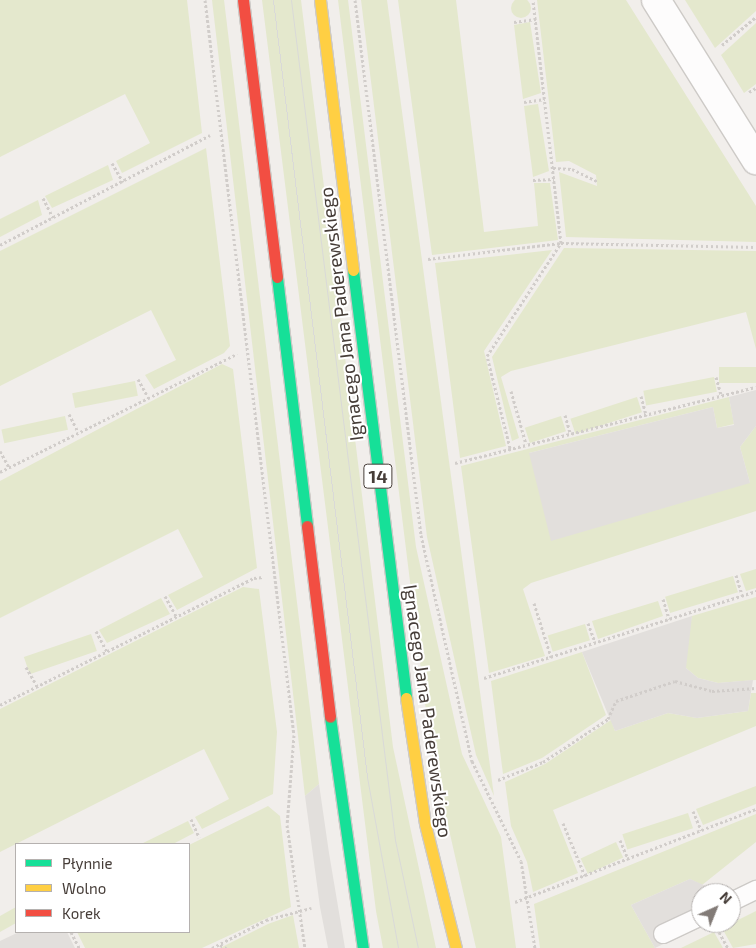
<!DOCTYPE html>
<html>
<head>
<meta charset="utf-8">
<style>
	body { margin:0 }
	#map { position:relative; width:756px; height:948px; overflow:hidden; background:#f1eeeb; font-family:"Exo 2",sans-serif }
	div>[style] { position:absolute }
	.green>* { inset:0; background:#e4e8cd; transform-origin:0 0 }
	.round { border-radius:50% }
	.parking>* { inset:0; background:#e2dfdc }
	.path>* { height:3px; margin-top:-1.5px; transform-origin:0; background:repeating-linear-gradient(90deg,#d1cdca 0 2.5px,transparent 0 5px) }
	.roads { filter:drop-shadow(1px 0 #cdcac7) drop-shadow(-1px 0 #cdcac7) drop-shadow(0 1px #cdcac7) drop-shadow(0 -1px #cdcac7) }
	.lane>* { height:18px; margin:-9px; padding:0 9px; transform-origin:9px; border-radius:9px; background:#fdfcfc }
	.street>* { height:28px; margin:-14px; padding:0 14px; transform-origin:14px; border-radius:14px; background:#fdfcfc }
	.fast>* { height:11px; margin:-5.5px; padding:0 5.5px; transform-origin:5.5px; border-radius:5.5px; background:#16e098 }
	.slow>* { height:11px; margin:-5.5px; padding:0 5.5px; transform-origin:5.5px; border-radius:5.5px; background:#ffcf43 }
	.jam>* { height:11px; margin:-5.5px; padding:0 5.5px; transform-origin:5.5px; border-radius:5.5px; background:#f24e42 }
	.tram>* { height:1px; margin:-0.5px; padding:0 0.5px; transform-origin:0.5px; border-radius:0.5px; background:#d9d9d8 }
	span { translate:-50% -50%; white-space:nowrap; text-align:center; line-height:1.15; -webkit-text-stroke:4px #fff; paint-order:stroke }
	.shield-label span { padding:1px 4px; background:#fff; border:1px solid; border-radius:4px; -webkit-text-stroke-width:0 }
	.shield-label { font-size:18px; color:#463d38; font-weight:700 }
	.street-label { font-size:19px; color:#463d38 }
	.legend { position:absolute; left:15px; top:843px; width:175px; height:90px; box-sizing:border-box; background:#fff; border:1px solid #b5b1af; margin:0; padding:6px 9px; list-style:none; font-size:15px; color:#463d38 }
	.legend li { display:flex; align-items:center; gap:10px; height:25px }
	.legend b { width:25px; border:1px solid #b5b1af }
	.north { position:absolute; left:691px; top:883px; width:50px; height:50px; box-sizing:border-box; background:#fff; border:1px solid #b5b1af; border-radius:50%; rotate:44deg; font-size:14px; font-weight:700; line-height:20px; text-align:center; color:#463d38 }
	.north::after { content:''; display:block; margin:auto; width:18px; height:22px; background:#827b77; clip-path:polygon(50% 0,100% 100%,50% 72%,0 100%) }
</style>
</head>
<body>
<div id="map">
	<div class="green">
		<div class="round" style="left:511px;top:-2px;width:20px;height:20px"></div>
		<div style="clip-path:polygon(0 0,187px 0,202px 133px,122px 173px,116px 161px,150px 143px,125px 94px,0 157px)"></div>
		<div style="clip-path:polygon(212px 0,224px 0,319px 784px,305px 796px)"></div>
		<div style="clip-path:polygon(262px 0,301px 0,393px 747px,436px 948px,383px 948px,376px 911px)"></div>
		<div style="clip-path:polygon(338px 0,348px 0,416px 547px,462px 754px,501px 837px,516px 948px,476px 948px,431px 751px)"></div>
		<div style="clip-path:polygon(361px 0,387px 0,494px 796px,476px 755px,427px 537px)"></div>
		<div style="clip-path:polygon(398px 0,456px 0,484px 232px,538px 226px,534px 183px,550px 183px,558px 240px,432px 255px)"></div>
		<div style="clip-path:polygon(537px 0,626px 0,756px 206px,756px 242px,566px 237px,559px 172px,597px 186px,596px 175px,569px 161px,556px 162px)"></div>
		<div style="clip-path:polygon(685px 0,756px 0,756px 11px,715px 48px)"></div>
		<div style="clip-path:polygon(530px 22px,541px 93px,523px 99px,514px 25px)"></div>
		<div style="clip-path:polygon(756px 23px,756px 84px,744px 93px,721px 55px)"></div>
		<div style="clip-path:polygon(538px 104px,549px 171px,533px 177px,524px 106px)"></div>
		<div style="clip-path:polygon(206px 148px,230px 346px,224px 353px,154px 389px,145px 375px,176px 360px,151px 310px,0 386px,0 251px)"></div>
		<div style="clip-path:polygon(108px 165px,113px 180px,52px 208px,45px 196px)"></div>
		<div style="clip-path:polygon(38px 200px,42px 215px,0 237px,0 219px)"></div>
		<div style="clip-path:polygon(564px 248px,756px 251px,756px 349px,746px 312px,511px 371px,501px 377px,519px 438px,512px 441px,492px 357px)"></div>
		<div style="clip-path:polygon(552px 250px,484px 351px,506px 446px,460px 458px,435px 263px)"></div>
		<div style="clip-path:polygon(222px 364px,233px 369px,257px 568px,177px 610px,168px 595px,203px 577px,178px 529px,0 618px,0 481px)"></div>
		<div style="left:756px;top:367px;width:16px;height:37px;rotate:90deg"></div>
		<div style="left:714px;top:377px;width:15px;height:72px;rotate:79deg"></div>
		<div style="left:135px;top:381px;width:15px;height:64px;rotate:79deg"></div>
		<div style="left:637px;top:397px;width:16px;height:70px;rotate:72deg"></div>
		<div style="clip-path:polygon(729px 397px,734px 424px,717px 428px,713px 407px,529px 453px,750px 483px,740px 447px,756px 426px,756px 511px,531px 583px,523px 589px,545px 656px,489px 673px,461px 466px)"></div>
		<div style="left:65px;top:416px;width:14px;height:65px;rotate:78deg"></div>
		<div style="left:561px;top:416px;width:16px;height:38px;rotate:72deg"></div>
		<div style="clip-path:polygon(756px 569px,756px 588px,746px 591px,740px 574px)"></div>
		<div style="left:733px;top:576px;width:17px;height:71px;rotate:73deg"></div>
		<div style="clip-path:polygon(243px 587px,259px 589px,277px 732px,273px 794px,202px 829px,195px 817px,229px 799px,204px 749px,0 852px,0 709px)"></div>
		<div style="clip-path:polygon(756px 597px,756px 680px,718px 683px,698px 678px,686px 668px,684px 655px,692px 616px)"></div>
		<div style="clip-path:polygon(161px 598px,170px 614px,107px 643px,99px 630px)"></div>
		<div style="clip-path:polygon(658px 601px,663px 616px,598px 639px,592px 621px)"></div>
		<div style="left:585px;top:624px;width:17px;height:39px;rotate:73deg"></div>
		<div style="left:91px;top:634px;width:18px;height:71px;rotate:71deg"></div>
		<div style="clip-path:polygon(582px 652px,606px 715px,542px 758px,503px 774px,491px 681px)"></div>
		<div style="clip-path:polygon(751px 693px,756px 693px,756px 726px,553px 810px,578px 873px,533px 892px,527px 862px,511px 826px,505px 782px,545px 764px,611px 720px,615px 731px,668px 713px,697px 718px,748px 711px)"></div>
		<div style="clip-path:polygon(756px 786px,756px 804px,703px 825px,696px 809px)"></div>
		<div style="clip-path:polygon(268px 806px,280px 816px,291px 907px,202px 948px,85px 948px,77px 932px,189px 932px,189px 845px)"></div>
		<div style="left:688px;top:813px;width:16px;height:69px;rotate:72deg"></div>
		<div style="clip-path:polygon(756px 814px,756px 842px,702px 885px,690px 879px,631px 905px,655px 948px,540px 948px,534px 904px)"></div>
		<div style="clip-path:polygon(188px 821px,194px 833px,173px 844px,141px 844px)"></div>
		<div style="left:616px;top:842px;width:17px;height:39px;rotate:65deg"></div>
		<div style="clip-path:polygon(16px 907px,16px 923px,0 932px,0 916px)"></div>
		<div style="clip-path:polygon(756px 911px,756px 944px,733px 948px,722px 928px)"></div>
		<div style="clip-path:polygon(293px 915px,299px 948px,220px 948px,268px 924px)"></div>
		<div style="clip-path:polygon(714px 932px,723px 948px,681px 948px)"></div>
	</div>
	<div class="parking">
		<div style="clip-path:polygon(756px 390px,756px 426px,740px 447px,750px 483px,551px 541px,529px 453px,713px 407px,717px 428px,734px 425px,729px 397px)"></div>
		<div style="clip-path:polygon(692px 616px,686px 668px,698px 678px,718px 683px,753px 680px,748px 711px,697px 718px,668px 713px,615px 731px,582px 652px)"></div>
		<div style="clip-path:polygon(319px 784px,329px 853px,345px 948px,328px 948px,320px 907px,305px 796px)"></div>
		<div style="clip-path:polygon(690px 879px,722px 893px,701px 893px,701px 923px,708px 923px,655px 948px,631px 905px)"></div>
		<div style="clip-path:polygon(19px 932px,67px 932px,75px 948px,0 948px,0 941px)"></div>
	</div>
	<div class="path">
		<div style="left:205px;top:0;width:740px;rotate:83.1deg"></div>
		<div style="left:294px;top:735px;width:90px;rotate:94.4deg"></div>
		<div style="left:287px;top:825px;width:124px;rotate:81.7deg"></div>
		<div style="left:355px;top:0;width:539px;rotate:82.97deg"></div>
		<div style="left:421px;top:535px;width:232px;rotate:77.3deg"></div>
		<div style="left:472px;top:761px;width:111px;rotate:63.9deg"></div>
		<div style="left:521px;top:861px;width:88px;rotate:80.9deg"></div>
		<div style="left:514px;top:22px;width:22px;rotate:-8deg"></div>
		<div style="left:722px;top:45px;width:44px;rotate:-39.5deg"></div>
		<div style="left:749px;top:92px;width:8px;rotate:-30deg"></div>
		<div style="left:524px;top:102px;width:21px;rotate:-8deg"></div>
		<div style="left:112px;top:163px;width:22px;rotate:60deg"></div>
		<div style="left:553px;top:168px;width:19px;rotate:3deg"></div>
		<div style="left:572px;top:169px;width:28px;rotate:26deg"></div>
		<div style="left:533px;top:180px;width:21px;rotate:-3deg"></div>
		<div style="left:43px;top:198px;width:22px;rotate:63deg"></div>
		<div style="left:0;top:245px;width:237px;rotate:-27.6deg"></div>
		<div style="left:428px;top:259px;width:134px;rotate:-6.9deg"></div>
		<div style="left:561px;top:243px;width:195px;rotate:1.2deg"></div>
		<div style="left:716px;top:377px;width:19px;rotate:74deg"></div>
		<div style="left:138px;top:379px;width:21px;rotate:61deg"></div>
		<div style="left:511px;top:391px;width:55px;rotate:74.2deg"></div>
		<div style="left:641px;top:396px;width:20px;rotate:75deg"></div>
		<div style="left:69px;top:414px;width:20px;rotate:63deg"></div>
		<div style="left:565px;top:415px;width:19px;rotate:74deg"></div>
		<div style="left:510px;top:448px;width:95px;rotate:-104deg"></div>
		<div style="left:487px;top:356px;width:135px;rotate:-56.8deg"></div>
		<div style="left:561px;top:243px;width:245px;rotate:-96.6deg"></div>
		<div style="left:0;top:451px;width:18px;rotate:61deg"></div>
		<div style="left:455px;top:463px;width:310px;rotate:-14.2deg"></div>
		<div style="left:0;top:472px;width:265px;rotate:-26.5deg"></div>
		<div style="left:736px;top:575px;width:21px;rotate:73deg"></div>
		<div style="left:165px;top:596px;width:23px;rotate:61deg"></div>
		<div style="left:663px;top:599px;width:21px;rotate:73deg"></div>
		<div style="left:534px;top:603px;width:57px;rotate:72.5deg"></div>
		<div style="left:588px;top:623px;width:20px;rotate:70deg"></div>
		<div style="left:96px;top:631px;width:24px;rotate:62deg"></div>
		<div style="left:26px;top:667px;width:22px;rotate:60deg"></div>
		<div style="left:484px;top:678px;width:286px;rotate:-17.7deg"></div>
		<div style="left:0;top:705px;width:284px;rotate:-26.6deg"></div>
		<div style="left:254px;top:578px;width:9px;rotate:-6deg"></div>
		<div style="left:498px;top:780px;width:48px;rotate:-21.8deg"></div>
		<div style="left:543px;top:762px;width:78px;rotate:-33.5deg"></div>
		<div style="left:608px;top:719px;width:20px;rotate:-66deg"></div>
		<div style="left:616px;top:701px;width:62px;rotate:-18.7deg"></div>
		<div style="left:675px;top:681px;width:38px;rotate:15deg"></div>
		<div style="left:712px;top:691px;width:44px;rotate:-3.9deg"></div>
		<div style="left:693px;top:811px;width:21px;rotate:67deg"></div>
		<div style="left:191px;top:819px;width:20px;rotate:66deg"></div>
		<div style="left:563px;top:823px;width:57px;rotate:67.5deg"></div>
		<div style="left:620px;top:840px;width:21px;rotate:67deg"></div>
		<div style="left:515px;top:902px;width:258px;rotate:-21.1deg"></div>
		<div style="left:71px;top:932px;width:18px;rotate:63deg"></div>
		<div style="left:719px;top:932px;width:18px;rotate:61deg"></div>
		<div style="left:220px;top:945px;width:7px;rotate:27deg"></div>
		<div style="left:212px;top:948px;width:61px;rotate:-27.4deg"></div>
		<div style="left:266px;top:920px;width:47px;rotate:-14.9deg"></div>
	</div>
	<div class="roads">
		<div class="lane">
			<div style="left:731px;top:902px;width:28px;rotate:-26deg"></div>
			<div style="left:663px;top:934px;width:42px;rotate:-25.3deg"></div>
		</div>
		<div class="street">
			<div style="left:656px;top:0;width:189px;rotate:58deg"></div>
		</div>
		<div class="fast">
			<div style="left:353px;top:270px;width:431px;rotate:82.9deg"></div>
			<div style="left:277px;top:277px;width:251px;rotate:83.1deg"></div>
			<div style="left:330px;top:717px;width:233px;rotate:81.9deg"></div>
		</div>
		<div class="slow">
			<div style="left:320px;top:0;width:272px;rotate:83deg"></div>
			<div style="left:406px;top:698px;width:127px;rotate:81.4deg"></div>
			<div style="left:425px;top:824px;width:128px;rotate:76deg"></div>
		</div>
		<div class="jam">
			<div style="left:243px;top:0;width:279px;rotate:83deg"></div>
			<div style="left:307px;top:526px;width:192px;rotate:83.1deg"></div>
		</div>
	</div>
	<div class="tram">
		<div style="left:273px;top:0;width:783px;rotate:83.1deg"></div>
		<div style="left:367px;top:777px;width:174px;rotate:79.7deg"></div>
		<div style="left:291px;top:0;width:846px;rotate:82.94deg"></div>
		<div style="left:395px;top:840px;width:110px;rotate:78deg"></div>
	</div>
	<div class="shield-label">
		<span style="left:378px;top:476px">14</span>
	</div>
	<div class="street-label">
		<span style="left:341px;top:314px;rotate:-97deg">Ignacego Jana Paderewskiego</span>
		<span style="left:428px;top:711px;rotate:82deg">Ignacego Jana Paderewskiego</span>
	</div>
	<ul class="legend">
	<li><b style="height:6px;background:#16e098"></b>Płynnie</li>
	<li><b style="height:6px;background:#ffcf43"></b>Wolno</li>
	<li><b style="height:6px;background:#f24e42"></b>Korek</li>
	</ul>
	<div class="north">N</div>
</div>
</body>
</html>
